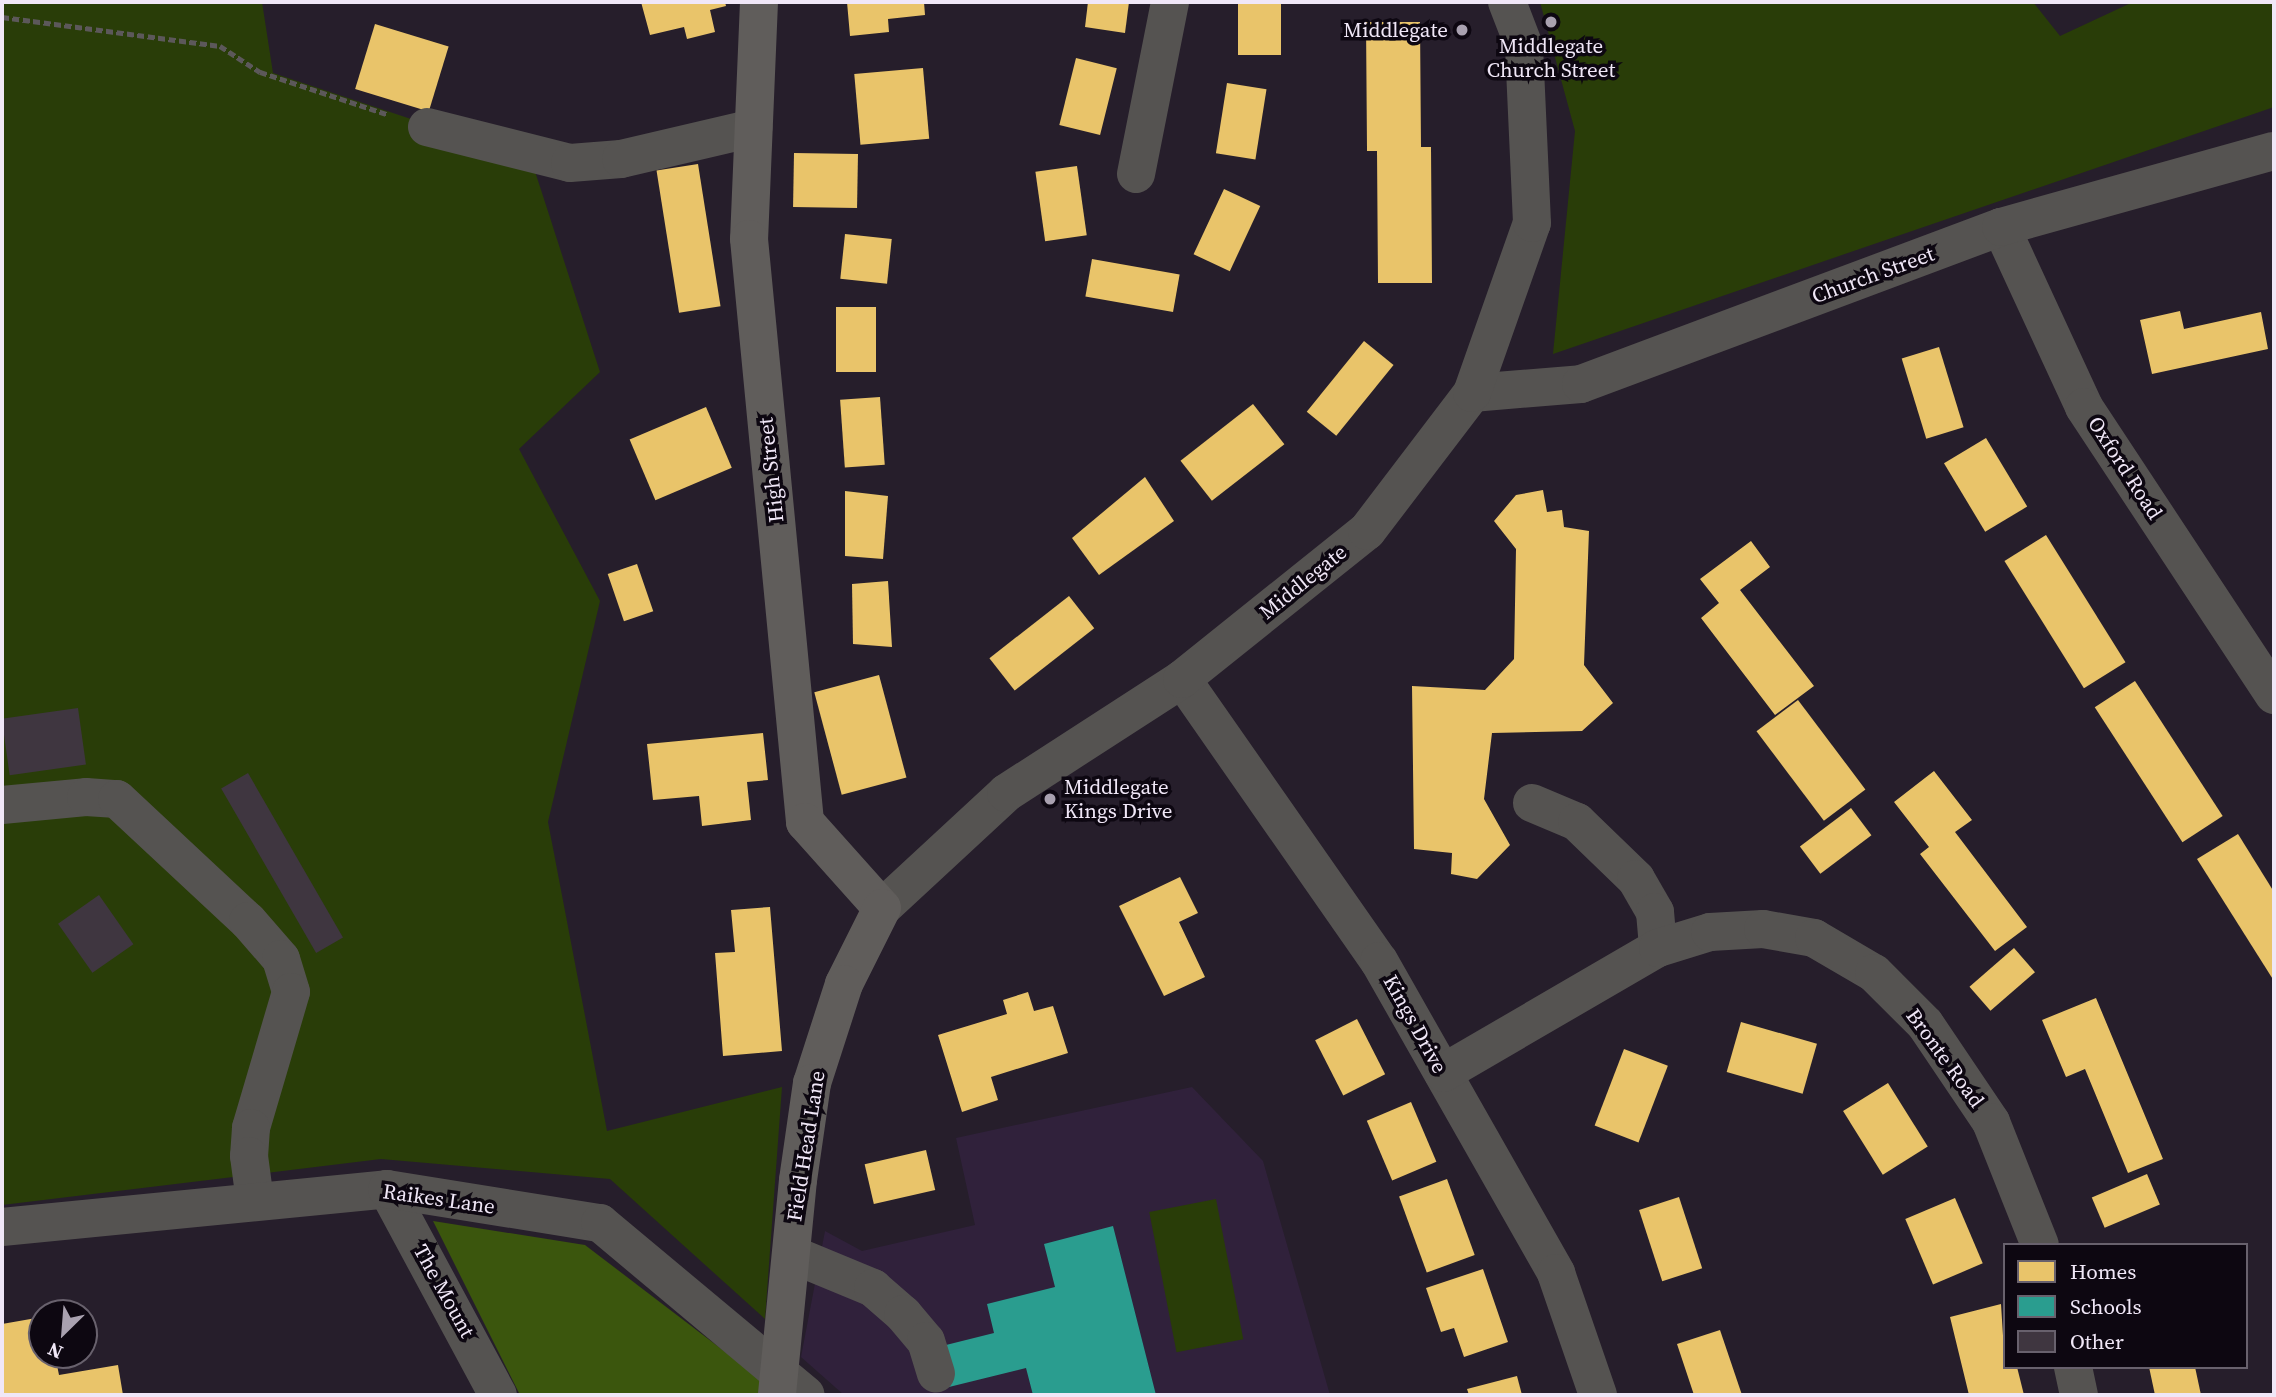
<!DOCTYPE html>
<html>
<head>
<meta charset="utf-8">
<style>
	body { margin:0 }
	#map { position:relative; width:2276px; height:1397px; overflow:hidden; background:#261e2b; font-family:"Source Serif 4",serif }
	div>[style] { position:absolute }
	.built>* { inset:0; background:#30213b }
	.green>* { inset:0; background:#293d08; transform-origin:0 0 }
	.forest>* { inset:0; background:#3b560d }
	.homes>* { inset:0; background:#e9c46a; transform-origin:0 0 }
	.schools>* { inset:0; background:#2a9d8f }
	.building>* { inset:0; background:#3f3640; transform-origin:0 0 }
	.path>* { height:4.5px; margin-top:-2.25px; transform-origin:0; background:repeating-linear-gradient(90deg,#5c585a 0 7px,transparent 0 10.5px) }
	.minor>* { height:38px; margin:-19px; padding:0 19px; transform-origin:19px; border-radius:19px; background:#555351 }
	.major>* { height:38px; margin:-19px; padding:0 19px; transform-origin:19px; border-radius:19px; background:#605d5b }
	.dots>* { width:19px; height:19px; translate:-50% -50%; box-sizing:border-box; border:4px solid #0d0711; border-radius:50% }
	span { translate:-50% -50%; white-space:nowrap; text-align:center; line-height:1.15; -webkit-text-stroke:7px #0d0711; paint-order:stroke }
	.poi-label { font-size:21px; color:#f0e7f7 }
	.right { translate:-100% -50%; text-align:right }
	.left { translate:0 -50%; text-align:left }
	.street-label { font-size:21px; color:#f0e7f7 }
	.frame { position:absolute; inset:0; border:4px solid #f0e7f7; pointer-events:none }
	.legend { position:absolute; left:2003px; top:1243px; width:245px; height:126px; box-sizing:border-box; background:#0d0711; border:2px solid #68616d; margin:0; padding:9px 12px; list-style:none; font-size:21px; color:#f0e7f7 }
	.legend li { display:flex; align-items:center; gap:14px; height:35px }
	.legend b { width:35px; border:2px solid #68616d }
	.north { position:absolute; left:28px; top:1299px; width:70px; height:70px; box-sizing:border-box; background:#0d0711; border:2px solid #68616d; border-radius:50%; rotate:205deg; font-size:19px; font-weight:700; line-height:28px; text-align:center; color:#f0e7f7 }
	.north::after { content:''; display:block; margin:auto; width:24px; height:32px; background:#a9a1b0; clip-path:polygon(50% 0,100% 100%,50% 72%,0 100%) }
</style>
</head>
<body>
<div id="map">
	<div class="built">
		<div style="clip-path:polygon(1192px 1087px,1263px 1161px,1330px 1395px,844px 1395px,801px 1357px,825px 1231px,862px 1251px,975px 1225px,956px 1138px)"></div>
	</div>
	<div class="green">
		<div style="clip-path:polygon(2px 2px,262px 2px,273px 73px,531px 159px,600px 372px,519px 449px,600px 601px,548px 822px,607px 1131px,782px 1087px,765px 1319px,610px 1179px,381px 1159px,2px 1205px)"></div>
		<div style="clip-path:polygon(1540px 2px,2033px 2px,2060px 36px,2133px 2px,2274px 2px,2274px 107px,1553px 354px,1575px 131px)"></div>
		<div style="left:1216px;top:1199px;width:143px;height:68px;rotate:79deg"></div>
	</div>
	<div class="forest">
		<div style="clip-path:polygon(433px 1221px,585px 1245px,770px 1386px,766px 1395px,520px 1395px)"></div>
	</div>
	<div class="homes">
		<div style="clip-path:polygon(641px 2px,725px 2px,726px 6px,710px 10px,715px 32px,687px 39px,684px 27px,650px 35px)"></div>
		<div style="clip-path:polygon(847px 2px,924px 2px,925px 15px,888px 19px,889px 32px,850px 36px)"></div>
		<div style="clip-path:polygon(1088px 2px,1129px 2px,1125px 33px,1085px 27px)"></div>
		<div style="left:1238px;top:2px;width:43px;height:53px"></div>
		<div style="clip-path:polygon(1366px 22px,1420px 22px,1421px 147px,1431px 147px,1432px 283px,1378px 283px,1377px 151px,1367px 151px)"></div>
		<div style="left:375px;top:24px;width:77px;height:68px;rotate:17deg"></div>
		<div style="left:1076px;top:58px;width:42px;height:69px;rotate:14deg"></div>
		<div style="left:923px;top:68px;width:71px;height:69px;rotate:85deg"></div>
		<div style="left:1227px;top:83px;width:40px;height:71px;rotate:9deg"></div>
		<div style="left:794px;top:153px;width:64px;height:54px;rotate:1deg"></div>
		<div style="left:698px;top:164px;width:144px;height:42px;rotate:81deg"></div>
		<div style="left:1077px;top:166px;width:70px;height:42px;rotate:82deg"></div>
		<div style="left:1224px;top:189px;width:40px;height:72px;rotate:25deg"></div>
		<div style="left:845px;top:234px;width:47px;height:45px;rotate:6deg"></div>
		<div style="left:1092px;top:259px;width:89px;height:38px;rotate:10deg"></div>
		<div style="left:876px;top:307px;width:65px;height:40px;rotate:90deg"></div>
		<div style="clip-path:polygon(2180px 311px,2184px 329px,2261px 312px,2268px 349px,2152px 374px,2140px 320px)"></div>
		<div style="left:1364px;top:341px;width:38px;height:91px;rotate:39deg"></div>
		<div style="left:1939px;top:347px;width:84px;height:39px;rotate:73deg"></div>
		<div style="left:880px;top:397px;width:68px;height:40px;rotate:86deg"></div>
		<div style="left:1253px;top:404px;width:51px;height:92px;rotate:52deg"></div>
		<div style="left:706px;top:407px;width:66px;height:83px;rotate:67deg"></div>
		<div style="left:1986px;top:438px;width:80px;height:49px;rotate:59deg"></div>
		<div style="clip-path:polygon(1145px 477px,1174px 521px,1099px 575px,1072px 538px)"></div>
		<div style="clip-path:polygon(1543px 490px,1547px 512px,1562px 510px,1564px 527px,1589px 531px,1584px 665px,1613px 703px,1582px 731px,1492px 733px,1484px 799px,1510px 845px,1477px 879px,1451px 874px,1452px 853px,1414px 849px,1412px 686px,1485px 690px,1514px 659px,1516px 549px,1494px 521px,1516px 495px)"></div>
		<div style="clip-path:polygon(845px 491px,888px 496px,883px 559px,845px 556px)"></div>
		<div style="left:2046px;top:535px;width:150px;height:49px;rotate:58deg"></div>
		<div style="clip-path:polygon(1751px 541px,1770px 567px,1740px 590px,1814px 686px,1775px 715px,1701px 618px,1719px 603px,1700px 579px)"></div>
		<div style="left:637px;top:564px;width:50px;height:31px;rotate:71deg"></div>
		<div style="clip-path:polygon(888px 581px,892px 647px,853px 644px,852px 584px)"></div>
		<div style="left:1069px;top:596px;width:41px;height:101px;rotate:52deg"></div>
		<div style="left:879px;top:675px;width:106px;height:67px;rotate:75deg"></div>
		<div style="left:2135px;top:681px;width:161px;height:48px;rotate:57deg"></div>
		<div style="left:1798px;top:700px;width:112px;height:52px;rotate:53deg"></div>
		<div style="clip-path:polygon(763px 733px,768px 780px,747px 782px,751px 820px,702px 826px,699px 796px,653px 800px,647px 744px)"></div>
		<div style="clip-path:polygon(1934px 771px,1972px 820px,1955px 832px,2027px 927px,1995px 951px,1920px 854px,1929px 847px,1894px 802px)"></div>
		<div style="left:1851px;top:808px;width:34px;height:64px;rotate:53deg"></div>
		<div style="clip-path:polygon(2238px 834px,2274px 892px,2274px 981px,2197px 859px)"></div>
		<div style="clip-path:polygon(1180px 877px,1198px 913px,1179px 922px,1205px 977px,1164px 996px,1119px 906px)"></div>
		<div style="clip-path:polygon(770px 907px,782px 1051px,723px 1056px,715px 953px,735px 952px,731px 910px)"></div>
		<div style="left:2014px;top:948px;width:32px;height:59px;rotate:49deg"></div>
		<div style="clip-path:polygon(1028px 992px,1034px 1011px,1053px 1006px,1068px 1053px,991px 1077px,998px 1100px,962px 1112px,938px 1035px,1007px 1014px,1003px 1000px)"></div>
		<div style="clip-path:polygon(2096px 998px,2163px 1159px,2128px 1173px,2085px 1069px,2066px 1077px,2042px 1020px)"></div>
		<div style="left:1357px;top:1019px;width:62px;height:47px;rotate:63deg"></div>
		<div style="left:1741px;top:1022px;width:79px;height:52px;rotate:16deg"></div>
		<div style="left:1624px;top:1049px;width:47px;height:82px;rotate:21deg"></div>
		<div style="left:1888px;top:1083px;width:75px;height:53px;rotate:58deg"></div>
		<div style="left:1411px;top:1102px;width:65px;height:48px;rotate:67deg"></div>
		<div style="left:926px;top:1150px;width:41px;height:63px;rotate:77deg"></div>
		<div style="left:2147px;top:1174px;width:33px;height:60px;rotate:67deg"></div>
		<div style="left:1447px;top:1179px;width:81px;height:51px;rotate:70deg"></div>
		<div style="left:1679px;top:1197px;width:75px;height:42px;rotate:72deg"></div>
		<div style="left:1955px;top:1198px;width:71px;height:54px;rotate:67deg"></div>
		<div style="clip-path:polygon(1483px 1269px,1508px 1342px,1464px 1357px,1454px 1328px,1441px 1332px,1426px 1288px)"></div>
		<div style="clip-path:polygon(2001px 1304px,2005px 1367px,2017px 1367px,2024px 1395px,1969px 1395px,1950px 1317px)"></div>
		<div style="clip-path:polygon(42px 1317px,42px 1355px,55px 1355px,59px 1375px,118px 1365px,123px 1395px,2px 1395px,2px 1324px)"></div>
		<div style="clip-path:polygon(1720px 1330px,1742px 1395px,1694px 1395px,1677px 1344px)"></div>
		<div style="clip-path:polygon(2149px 1367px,2195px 1367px,2201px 1395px,2155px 1395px)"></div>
		<div style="clip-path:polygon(1517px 1376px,1522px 1395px,1469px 1395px,1467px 1389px)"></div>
	</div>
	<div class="schools">
		<div style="clip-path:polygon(1113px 1226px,1156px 1395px,1033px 1395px,1026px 1368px,949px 1387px,938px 1347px,994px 1333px,987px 1304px,1055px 1287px,1044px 1244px)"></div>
	</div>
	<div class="building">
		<div style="left:78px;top:708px;width:57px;height:77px;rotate:82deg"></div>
		<div style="left:248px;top:773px;width:190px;height:31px;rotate:60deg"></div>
		<div style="left:99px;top:895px;width:60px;height:50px;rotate:55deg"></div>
	</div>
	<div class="path">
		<div style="left:2px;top:17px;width:220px;rotate:7.6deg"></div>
		<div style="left:220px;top:46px;width:48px;rotate:33deg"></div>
		<div style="left:260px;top:72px;width:136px;rotate:18.4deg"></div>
	</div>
	<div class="minor">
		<div style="left:427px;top:127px;width:147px;rotate:14.1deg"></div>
		<div style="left:570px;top:163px;width:51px;rotate:-4.5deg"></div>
		<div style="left:621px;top:159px;width:136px;rotate:-13.2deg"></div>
		<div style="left:1136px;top:174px;width:175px;rotate:-78.8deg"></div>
		<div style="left:2001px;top:227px;width:198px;rotate:65.2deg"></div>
		<div style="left:2084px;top:407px;width:345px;rotate:56.6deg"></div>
		<div style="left:1472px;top:393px;width:109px;rotate:-4.7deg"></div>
		<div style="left:1581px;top:384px;width:448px;rotate:-20.5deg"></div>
		<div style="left:2001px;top:227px;width:283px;rotate:-15.6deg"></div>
		<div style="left:1182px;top:679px;width:344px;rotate:55.1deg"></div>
		<div style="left:1379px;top:961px;width:359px;rotate:60.4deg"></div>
		<div style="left:1556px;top:1273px;width:129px;rotate:71deg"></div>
		<div style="left:1532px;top:803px;width:49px;rotate:22.9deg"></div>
		<div style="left:1577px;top:822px;width:82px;rotate:44deg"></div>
		<div style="left:1636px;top:879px;width:38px;rotate:60deg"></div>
		<div style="left:1655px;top:912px;width:36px;rotate:85deg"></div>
		<div style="left:2px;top:805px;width:84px;rotate:-5.4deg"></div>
		<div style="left:86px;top:797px;width:31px;rotate:4deg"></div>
		<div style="left:117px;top:799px;width:179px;rotate:43deg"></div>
		<div style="left:248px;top:921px;width:50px;rotate:49deg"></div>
		<div style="left:281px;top:959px;width:34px;rotate:73deg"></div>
		<div style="left:291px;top:992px;width:142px;rotate:106.4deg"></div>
		<div style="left:251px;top:1128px;width:28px;rotate:94deg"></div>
		<div style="left:249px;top:1156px;width:45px;rotate:82.4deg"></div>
		<div style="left:882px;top:908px;width:169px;rotate:-42.8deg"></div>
		<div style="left:1006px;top:793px;width:210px;rotate:-32.9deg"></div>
		<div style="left:1182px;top:679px;width:237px;rotate:-38.7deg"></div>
		<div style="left:1367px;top:531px;width:173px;rotate:-52.7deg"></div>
		<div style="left:1472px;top:393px;width:180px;rotate:-70.6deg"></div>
		<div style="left:1532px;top:223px;width:177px;rotate:-92.6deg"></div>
		<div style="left:1524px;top:46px;width:47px;rotate:-111.1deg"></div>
		<div style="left:1443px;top:1073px;width:249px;rotate:-30.2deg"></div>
		<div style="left:1658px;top:948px;width:54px;rotate:-17.1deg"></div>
		<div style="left:1710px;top:932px;width:53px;rotate:-3.2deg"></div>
		<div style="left:1763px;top:929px;width:52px;rotate:10deg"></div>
		<div style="left:1814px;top:938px;width:69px;rotate:30.3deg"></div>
		<div style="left:1874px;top:973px;width:72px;rotate:45deg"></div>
		<div style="left:1925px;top:1024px;width:118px;rotate:56deg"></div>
		<div style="left:1991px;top:1122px;width:132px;rotate:68.3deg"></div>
		<div style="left:387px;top:1189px;width:234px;rotate:61.7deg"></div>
		<div style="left:2px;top:1227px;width:387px;rotate:-5.6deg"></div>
		<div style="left:387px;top:1189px;width:216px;rotate:9.1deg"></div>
		<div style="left:600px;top:1223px;width:268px;rotate:39.9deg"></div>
		<div style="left:791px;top:1254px;width:89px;rotate:22.5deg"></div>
		<div style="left:873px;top:1288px;width:40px;rotate:41deg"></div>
		<div style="left:903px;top:1314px;width:35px;rotate:50deg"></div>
		<div style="left:926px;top:1341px;width:34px;rotate:73deg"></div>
		<div style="left:2073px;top:1367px;width:29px;rotate:78deg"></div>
	</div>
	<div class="major">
		<div style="left:759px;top:2px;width:237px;rotate:92.4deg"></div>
		<div style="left:749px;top:239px;width:586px;rotate:84.51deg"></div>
		<div style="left:805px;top:822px;width:115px;rotate:48.2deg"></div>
		<div style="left:882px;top:908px;width:85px;rotate:116.6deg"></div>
		<div style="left:844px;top:984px;width:104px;rotate:107.9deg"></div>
		<div style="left:812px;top:1083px;width:98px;rotate:98.2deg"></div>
		<div style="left:798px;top:1180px;width:216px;rotate:95.6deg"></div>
	</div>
	<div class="dots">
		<div style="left:1551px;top:22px;background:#a9a1b0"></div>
		<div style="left:1462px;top:30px;background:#a9a1b0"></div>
		<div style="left:1050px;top:799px;background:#a9a1b0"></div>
	</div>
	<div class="poi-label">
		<span class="right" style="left:1448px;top:30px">Middlegate</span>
		<span style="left:1551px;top:58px">Middlegate<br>Church Street</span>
		<span class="left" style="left:1064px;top:799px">Middlegate<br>Kings Drive</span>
	</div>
	<div class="street-label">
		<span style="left:1873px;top:275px;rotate:-20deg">Church Street</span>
		<span style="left:2125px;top:468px;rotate:57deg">Oxford Road</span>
		<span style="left:771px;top:470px;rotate:-96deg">High Street</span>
		<span style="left:1303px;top:582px;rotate:-39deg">Middlegate</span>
		<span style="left:1415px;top:1024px;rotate:61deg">Kings Drive</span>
		<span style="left:1945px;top:1058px;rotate:54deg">Bronte Road</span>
		<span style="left:806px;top:1146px;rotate:-81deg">Field Head Lane</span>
		<span style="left:439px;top:1199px;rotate:8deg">Raikes Lane</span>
		<span style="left:444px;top:1291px;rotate:61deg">The Mount</span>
	</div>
	<div class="frame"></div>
	<ul class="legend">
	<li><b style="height:19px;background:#e9c46a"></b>Homes</li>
	<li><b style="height:19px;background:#2a9d8f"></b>Schools</li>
	<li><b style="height:19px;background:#3f3640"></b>Other</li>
	</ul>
	<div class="north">N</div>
</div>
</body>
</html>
